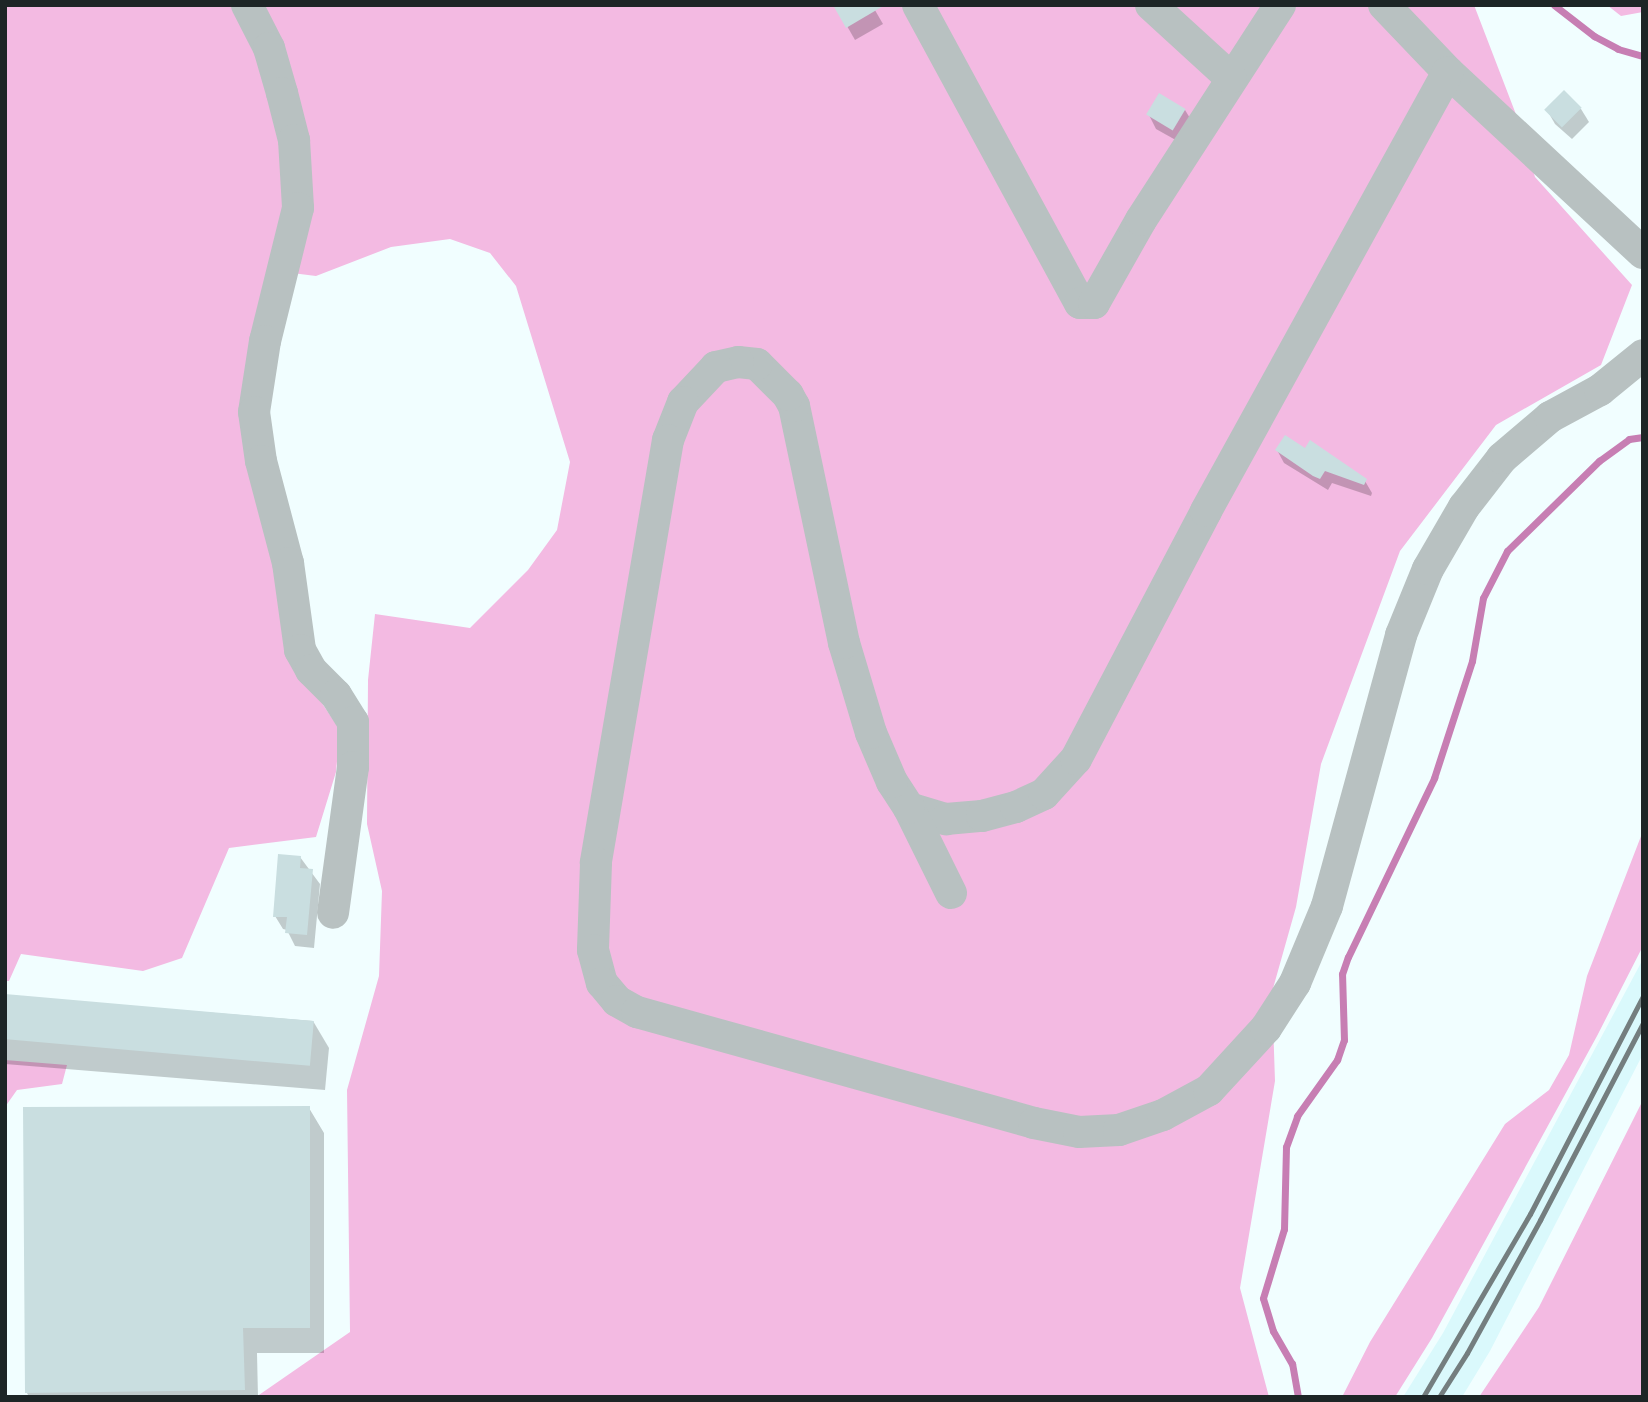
<!DOCTYPE html>
<html>
<head>
<meta charset="utf-8">
<style>
	body { margin:0 }
	#map { position:relative; width:1648px; height:1402px; overflow:hidden; background:#f1feff; font-family:"IBM Plex Serif",serif }
	div>[style] { position:absolute }
	.built>* { inset:0; background:#daf9fc }
	.green>* { inset:0; background:#f3bae2 }
	.shadow>* { inset:0; background:#0003 }
	.stream>* { height:7px; margin:-3.5px; padding:0 3.5px; transform-origin:3.5px; border-radius:3.5px; background:#c77eb3 }
	.building>* { inset:0; background:#c9dee0; transform-origin:0 0 }
	.minor>* { height:32px; margin:-16px; padding:0 16px; transform-origin:16px; border-radius:16px; background:#b8c1c1 }
	.rail>* { height:5px; margin:-2.5px; padding:0 2.5px; transform-origin:2.5px; border-radius:2.5px; background:#747e7f }
	span { translate:-50% -50%; white-space:nowrap; text-align:center; line-height:1.15; -webkit-text-stroke:7px #f1feff; paint-order:stroke }
	.frame { position:absolute; inset:0; border:7px solid #1d2526; pointer-events:none }
</style>
</head>
<body>
<div id="map">
	<div class="built">
		<div style="clip-path:polygon(1643px 959px,1643px 1054px,1490px 1351px,1462px 1397px,1403px 1397px,1443px 1333px)"></div>
	</div>
	<div class="green">
		<div style="clip-path:polygon(5px 5px,231px 5px,257px 59px,283px 149px,286px 217px,247px 394px,291px 657px,340px 730px,336px 772px,316px 837px,229px 848px,182px 958px,143px 971px,21px 954px,9px 981px,5px 981px)"></div>
		<div style="clip-path:polygon(252px 5px,1474px 5px,1517px 117px,1535px 177px,1632px 285px,1601px 365px,1496px 425px,1400px 551px,1321px 764px,1296px 907px,1272px 992px,1275px 1081px,1240px 1288px,1269px 1397px,256px 1397px,350px 1332px,347px 1090px,379px 976px,382px 891px,367px 824px,368px 680px,375px 614px,470px 628px,528px 570px,557px 530px,570px 462px,516px 286px,490px 253px,450px 239px,391px 247px,316px 276px,292px 273px,304px 211px)"></div>
		<div style="clip-path:polygon(1607px 5px,1643px 5px,1643px 12px,1621px 16px)"></div>
		<div style="clip-path:polygon(1643px 831px,1643px 946px,1597px 1036px,1432px 1338px,1395px 1397px,1342px 1397px,1370px 1342px,1505px 1124px,1549px 1090px,1569px 1055px,1587px 976px)"></div>
		<div style="clip-path:polygon(5px 1060px,67px 1065px,62px 1084px,17px 1090px,5px 1107px)"></div>
		<div style="clip-path:polygon(1643px 1100px,1643px 1397px,1479px 1397px,1539px 1307px)"></div>
	</div>
	<div class="shadow">
		<div style="clip-path:polygon(835px 5px,872px 5px,883px 24px,855px 40px)"></div>
		<div style="clip-path:polygon(1581px 109px,1589px 122px,1572px 139px,1555px 124px,1547px 110px)"></div>
		<div style="clip-path:polygon(1185px 110px,1193px 123px,1181px 143px,1156px 129px,1149px 115px)"></div>
		<div style="clip-path:polygon(1277px 450px,1365px 481px,1372px 493px,1371px 496px,1332px 483px,1328px 490px,1284px 463px)"></div>
		<div style="clip-path:polygon(300px 857px,320px 884px,314px 948px,295px 946px,287px 930px,283px 929px,275px 916px)"></div>
		<div style="clip-path:polygon(5px 996px,313px 1021px,329px 1048px,325px 1090px,5px 1064px)"></div>
		<div style="clip-path:polygon(309px 1108px,324px 1133px,324px 1353px,257px 1353px,258px 1397px,29px 1397px,27px 1393px)"></div>
	</div>
	<div class="stream">
		<div style="left:1554px;top:5px;width:51px;rotate:37.8deg"></div>
		<div style="left:1594px;top:36px;width:27px;rotate:28deg"></div>
		<div style="left:1618px;top:49px;width:26px;rotate:16deg"></div>
		<div style="left:1298px;top:1397px;width:34px;rotate:-100deg"></div>
		<div style="left:1292px;top:1364px;width:38px;rotate:-120deg"></div>
		<div style="left:1273px;top:1331px;width:34px;rotate:-107deg"></div>
		<div style="left:1263px;top:1298px;width:72px;rotate:-73.1deg"></div>
		<div style="left:1284px;top:1229px;width:82px;rotate:-88.6deg"></div>
		<div style="left:1286px;top:1147px;width:33px;rotate:-70deg"></div>
		<div style="left:1297px;top:1116px;width:69px;rotate:-54.5deg"></div>
		<div style="left:1337px;top:1060px;width:21px;rotate:-71deg"></div>
		<div style="left:1344px;top:1040px;width:66px;rotate:-91.7deg"></div>
		<div style="left:1342px;top:974px;width:18px;rotate:-71deg"></div>
		<div style="left:1348px;top:957px;width:199px;rotate:-64.3deg"></div>
		<div style="left:1434px;top:778px;width:123px;rotate:-72deg"></div>
		<div style="left:1472px;top:661px;width:64px;rotate:-80.1deg"></div>
		<div style="left:1483px;top:598px;width:53px;rotate:-62.9deg"></div>
		<div style="left:1507px;top:551px;width:129px;rotate:-44.4deg"></div>
		<div style="left:1599px;top:461px;width:37px;rotate:-36deg"></div>
		<div style="left:1629px;top:439px;width:14px;rotate:-8deg"></div>
	</div>
	<div class="building">
		<div style="clip-path:polygon(833px 5px,885px 5px,846px 28px)"></div>
		<div style="left:1564px;top:90px;width:25px;height:28px;rotate:45deg"></div>
		<div style="left:1159px;top:93px;width:31px;height:25px;rotate:31deg"></div>
		<div style="clip-path:polygon(1285px 435px,1305px 448px,1310px 440px,1367px 479px,1364px 485px,1325px 471px,1320px 479px,1313px 476px,1275px 450px)"></div>
		<div style="clip-path:polygon(278px 854px,301px 856px,300px 868px,313px 869px,307px 935px,285px 933px,287px 917px,273px 917px)"></div>
		<div style="left:5px;top:994px;width:310px;height:45px;rotate:5deg"></div>
		<div style="clip-path:polygon(310px 1106px,310px 1328px,243px 1328px,245px 1390px,25px 1393px,23px 1107px)"></div>
	</div>
	<div class="minor">
		<div style="left:247px;top:5px;width:48px;rotate:62.9deg"></div>
		<div style="left:269px;top:48px;width:47px;rotate:73.9deg"></div>
		<div style="left:282px;top:93px;width:49px;rotate:75.7deg"></div>
		<div style="left:294px;top:140px;width:68px;rotate:86.6deg"></div>
		<div style="left:298px;top:208px;width:137px;rotate:103.9deg"></div>
		<div style="left:265px;top:341px;width:72px;rotate:98.8deg"></div>
		<div style="left:254px;top:412px;width:49px;rotate:81.9deg"></div>
		<div style="left:261px;top:461px;width:106px;rotate:75.2deg"></div>
		<div style="left:288px;top:563px;width:88px;rotate:82.1deg"></div>
		<div style="left:300px;top:650px;width:23px;rotate:61deg"></div>
		<div style="left:311px;top:670px;width:35px;rotate:45deg"></div>
		<div style="left:336px;top:695px;width:32px;rotate:58deg"></div>
		<div style="left:353px;top:722px;width:45px;rotate:90deg"></div>
		<div style="left:353px;top:767px;width:147px;rotate:97.8deg"></div>
		<div style="left:918px;top:5px;width:339px;rotate:61.5deg"></div>
		<div style="left:1080px;top:303px;width:14px"></div>
		<div style="left:1094px;top:303px;width:95px;rotate:-60.5deg"></div>
		<div style="left:1141px;top:220px;width:256px;rotate:-57.1deg"></div>
		<div style="left:1151px;top:5px;width:108px;rotate:42.4deg"></div>
		<div style="left:1384px;top:5px;width:93px;rotate:46.3deg"></div>
		<div style="left:1448px;top:72px;width:266px;rotate:42.9deg"></div>
		<div style="left:909px;top:808px;width:39px;rotate:17deg"></div>
		<div style="left:946px;top:819px;width:36px;rotate:-5deg"></div>
		<div style="left:982px;top:816px;width:35px;rotate:-15deg"></div>
		<div style="left:1016px;top:807px;width:31px;rotate:-25deg"></div>
		<div style="left:1044px;top:794px;width:47px;rotate:-47.6deg"></div>
		<div style="left:1076px;top:759px;width:280px;rotate:-62.3deg"></div>
		<div style="left:1206px;top:511px;width:501px;rotate:-61.13deg"></div>
		<div style="left:951px;top:893px;width:95px;rotate:-116.3deg"></div>
		<div style="left:909px;top:808px;width:31px;rotate:-123deg"></div>
		<div style="left:892px;top:782px;width:53px;rotate:-113.2deg"></div>
		<div style="left:871px;top:733px;width:94px;rotate:-106.7deg"></div>
		<div style="left:844px;top:643px;width:242px;rotate:-101.9deg"></div>
		<div style="left:794px;top:406px;width:13px;rotate:-119deg"></div>
		<div style="left:788px;top:395px;width:44px;rotate:-135deg"></div>
		<div style="left:757px;top:364px;width:19px;rotate:-174deg"></div>
		<div style="left:738px;top:362px;width:23px;rotate:167deg"></div>
		<div style="left:716px;top:367px;width:48px;rotate:133.3deg"></div>
		<div style="left:683px;top:402px;width:41px;rotate:111.5deg"></div>
		<div style="left:668px;top:440px;width:429px;rotate:99.7deg"></div>
		<div style="left:596px;top:863px;width:87px;rotate:92deg"></div>
		<div style="left:593px;top:950px;width:34px;rotate:75deg"></div>
		<div style="left:602px;top:983px;width:23px;rotate:50deg"></div>
		<div style="left:617px;top:1001px;width:23px;rotate:29deg"></div>
		<div style="left:637px;top:1012px;width:412px;rotate:15.6deg"></div>
		<div style="left:1034px;top:1123px;width:46px;rotate:11.3deg"></div>
		<div style="left:1079px;top:1132px;width:40px;rotate:-2.9deg"></div>
		<div style="left:1119px;top:1130px;width:46px;rotate:-18.8deg"></div>
		<div style="left:1163px;top:1115px;width:52px;rotate:-28.5deg"></div>
		<div style="left:1209px;top:1090px;width:84px;rotate:-47.4deg"></div>
		<div style="left:1266px;top:1028px;width:54px;rotate:-57.2deg"></div>
		<div style="left:1295px;top:983px;width:83px;rotate:-67.4deg"></div>
		<div style="left:1327px;top:906px;width:281px;rotate:-74.7deg"></div>
		<div style="left:1401px;top:635px;width:71px;rotate:-67.8deg"></div>
		<div style="left:1428px;top:569px;width:72px;rotate:-59.9deg"></div>
		<div style="left:1464px;top:507px;width:62px;rotate:-52.2deg"></div>
		<div style="left:1502px;top:458px;width:63px;rotate:-40.5deg"></div>
		<div style="left:1550px;top:417px;width:57px;rotate:-28.4deg"></div>
		<div style="left:1600px;top:390px;width:55px;rotate:-39.1deg"></div>
	</div>
	<div class="rail">
		<div style="left:1423px;top:1397px;width:212px;rotate:-59.7deg"></div>
		<div style="left:1530px;top:1214px;width:246px;rotate:-62.6deg"></div>
		<div style="left:1439px;top:1397px;width:52px;rotate:-57.5deg"></div>
		<div style="left:1467px;top:1353px;width:152px;rotate:-61.2deg"></div>
		<div style="left:1540px;top:1220px;width:222px;rotate:-62.4deg"></div>
	</div>
	<div class="frame"></div>
</div>
</body>
</html>
